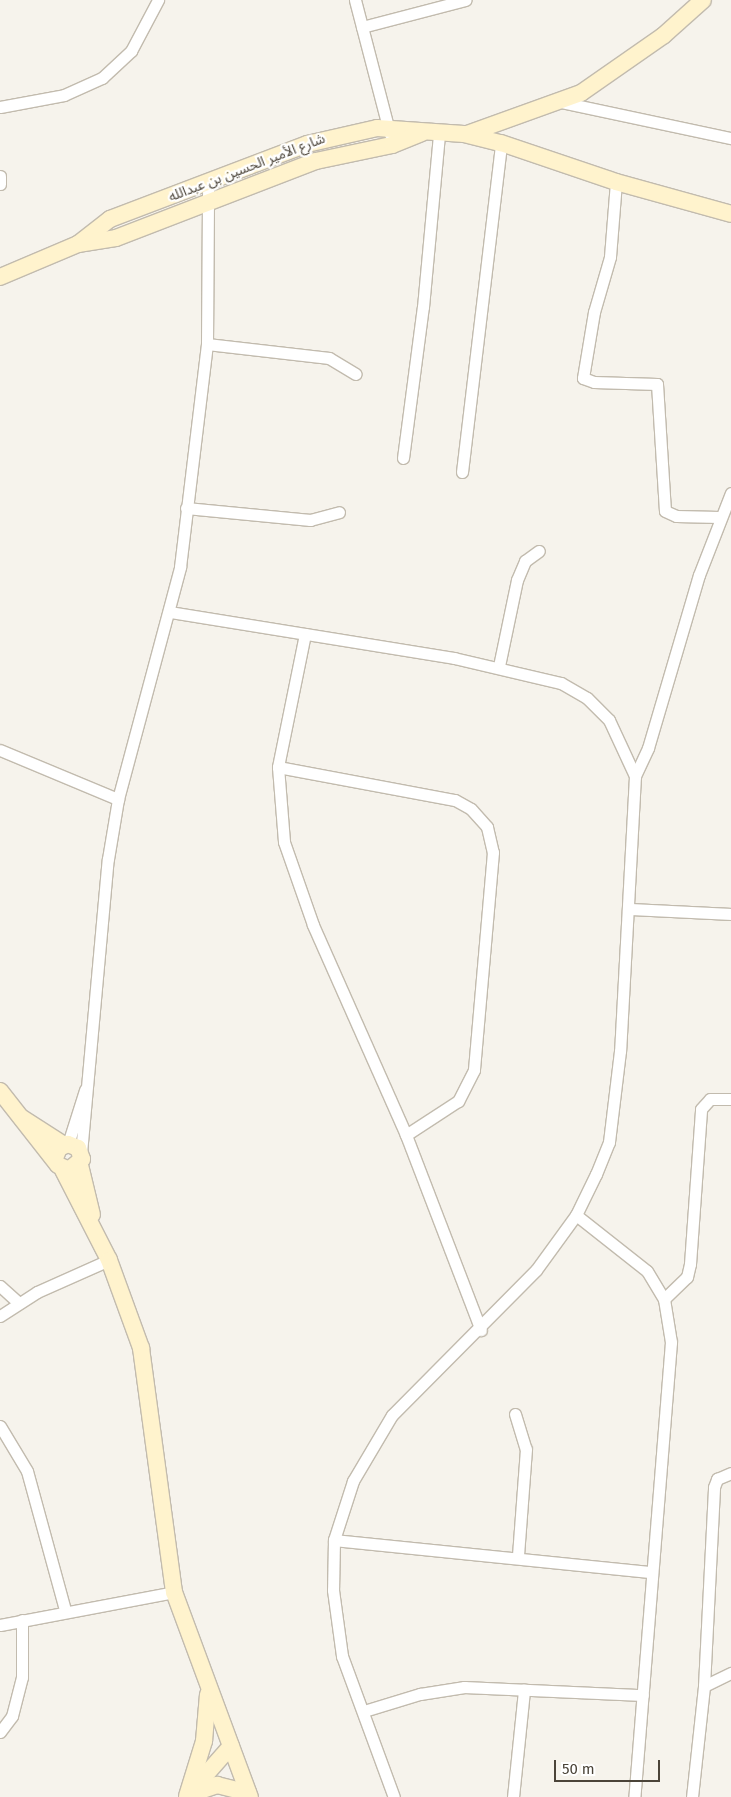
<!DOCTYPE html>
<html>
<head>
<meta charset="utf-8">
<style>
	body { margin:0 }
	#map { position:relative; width:731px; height:1797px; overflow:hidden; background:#f6f3ec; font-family:"Fira Sans","Noto Sans Arabic",sans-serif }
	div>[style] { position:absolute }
	.roads { filter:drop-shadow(1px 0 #c2bbae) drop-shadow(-1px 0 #c2bbae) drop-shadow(0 1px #c2bbae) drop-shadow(0 -1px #c2bbae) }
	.street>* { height:11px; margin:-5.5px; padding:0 5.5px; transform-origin:5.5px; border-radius:5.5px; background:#fff }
	.secondary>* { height:16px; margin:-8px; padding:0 8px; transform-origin:8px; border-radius:8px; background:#fff3cd }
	span { translate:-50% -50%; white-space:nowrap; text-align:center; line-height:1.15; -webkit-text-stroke:4.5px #fff; paint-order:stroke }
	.street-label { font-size:14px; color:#4b4439 }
	.scale { position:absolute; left:554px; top:1760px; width:106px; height:22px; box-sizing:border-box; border:2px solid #4b4439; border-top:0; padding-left:6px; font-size:15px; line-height:18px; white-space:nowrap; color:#4b4439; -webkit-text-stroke:4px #fff; paint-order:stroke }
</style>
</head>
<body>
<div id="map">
	<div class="roads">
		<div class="street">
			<div style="left:355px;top:0;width:138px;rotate:75.4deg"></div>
			<div style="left:362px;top:27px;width:107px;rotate:-14.6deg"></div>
			<div style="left:561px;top:102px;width:174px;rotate:12deg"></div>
			<div style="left:0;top:107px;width:65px;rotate:-10.6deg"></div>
			<div style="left:64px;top:95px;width:42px;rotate:-24.1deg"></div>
			<div style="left:102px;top:78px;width:40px;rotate:-43deg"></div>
			<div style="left:131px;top:51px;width:58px;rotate:-62.1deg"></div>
			<div style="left:0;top:176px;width:8px;rotate:90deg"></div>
			<div style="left:616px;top:182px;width:75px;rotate:94.6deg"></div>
			<div style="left:610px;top:257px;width:57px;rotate:106.2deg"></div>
			<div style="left:594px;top:312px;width:67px;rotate:99.5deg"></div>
			<div style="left:583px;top:378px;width:12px;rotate:20deg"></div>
			<div style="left:594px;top:382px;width:63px;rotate:1.8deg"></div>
			<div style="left:657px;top:384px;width:127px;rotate:86.4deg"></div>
			<div style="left:665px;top:511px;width:12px;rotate:24deg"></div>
			<div style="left:676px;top:516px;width:43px;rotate:1.3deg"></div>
			<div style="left:207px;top:344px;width:123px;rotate:6.5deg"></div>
			<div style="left:329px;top:358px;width:31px;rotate:31deg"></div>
			<div style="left:403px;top:458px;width:152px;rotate:-82.5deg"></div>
			<div style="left:423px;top:307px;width:174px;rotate:-84.7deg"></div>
			<div style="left:462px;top:472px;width:331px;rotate:-83.2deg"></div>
			<div style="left:186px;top:508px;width:125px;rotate:5.5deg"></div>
			<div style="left:310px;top:520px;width:30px;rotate:-15deg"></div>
			<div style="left:170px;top:612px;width:288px;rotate:9.2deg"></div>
			<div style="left:454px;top:658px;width:110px;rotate:13.2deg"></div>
			<div style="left:561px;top:683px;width:30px;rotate:30deg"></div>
			<div style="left:587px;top:698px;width:31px;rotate:45deg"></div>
			<div style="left:609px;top:720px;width:62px;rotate:65.1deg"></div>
			<div style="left:635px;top:776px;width:275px;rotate:93.1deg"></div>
			<div style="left:620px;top:1051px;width:92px;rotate:96.9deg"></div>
			<div style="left:609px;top:1142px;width:35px;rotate:112deg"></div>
			<div style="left:596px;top:1174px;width:46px;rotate:116deg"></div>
			<div style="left:576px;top:1215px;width:68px;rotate:126deg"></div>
			<div style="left:536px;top:1270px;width:204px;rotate:134.8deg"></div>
			<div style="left:392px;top:1415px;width:77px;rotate:120.6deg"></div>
			<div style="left:353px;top:1481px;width:62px;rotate:107.9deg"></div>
			<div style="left:334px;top:1540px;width:50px;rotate:91.1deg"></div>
			<div style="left:333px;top:1590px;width:67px;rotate:82.2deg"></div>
			<div style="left:342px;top:1656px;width:150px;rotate:69.8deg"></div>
			<div style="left:305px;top:634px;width:136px;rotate:101.5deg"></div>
			<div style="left:278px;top:767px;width:75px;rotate:85.4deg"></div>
			<div style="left:284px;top:842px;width:88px;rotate:70.7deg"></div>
			<div style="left:313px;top:925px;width:230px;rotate:66.1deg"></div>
			<div style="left:406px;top:1135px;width:209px;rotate:69deg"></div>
			<div style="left:499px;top:666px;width:88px;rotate:-78.2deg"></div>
			<div style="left:517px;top:580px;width:21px;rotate:-67deg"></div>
			<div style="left:525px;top:561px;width:17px;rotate:-36deg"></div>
			<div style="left:0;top:750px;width:128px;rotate:22.6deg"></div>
			<div style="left:278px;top:767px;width:180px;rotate:10.6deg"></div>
			<div style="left:455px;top:800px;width:18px;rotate:29deg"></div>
			<div style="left:471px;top:809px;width:24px;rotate:48deg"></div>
			<div style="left:487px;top:827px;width:26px;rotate:77deg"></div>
			<div style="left:493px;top:852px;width:219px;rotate:95deg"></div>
			<div style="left:474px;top:1070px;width:35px;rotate:117deg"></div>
			<div style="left:458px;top:1101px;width:62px;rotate:146.8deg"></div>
			<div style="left:635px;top:776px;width:31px;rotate:-65deg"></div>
			<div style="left:648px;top:748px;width:180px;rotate:-73.6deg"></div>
			<div style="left:699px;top:575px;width:88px;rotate:-68.7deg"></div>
			<div style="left:631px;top:909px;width:100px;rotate:2.9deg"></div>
			<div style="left:68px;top:1144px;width:57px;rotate:-72.5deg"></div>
			<div style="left:81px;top:1153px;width:295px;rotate:-84.8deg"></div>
			<div style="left:108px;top:859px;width:61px;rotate:-80.5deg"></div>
			<div style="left:118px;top:799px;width:240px;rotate:-75deg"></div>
			<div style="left:180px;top:567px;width:225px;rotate:-83.1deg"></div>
			<div style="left:207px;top:344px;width:162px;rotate:-89.6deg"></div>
			<div style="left:576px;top:1215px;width:90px;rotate:38.3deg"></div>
			<div style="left:647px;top:1271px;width:33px;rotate:59deg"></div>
			<div style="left:664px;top:1299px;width:44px;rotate:80.8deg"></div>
			<div style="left:671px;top:1342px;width:457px;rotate:94.6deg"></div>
			<div style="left:0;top:1286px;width:24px;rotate:42deg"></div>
			<div style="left:664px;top:1299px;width:32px;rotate:-44deg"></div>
			<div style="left:687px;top:1277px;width:13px;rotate:-77deg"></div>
			<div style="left:690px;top:1264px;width:155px;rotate:-85.9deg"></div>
			<div style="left:701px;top:1109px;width:13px;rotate:-48deg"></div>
			<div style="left:710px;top:1099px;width:21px"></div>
			<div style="left:0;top:1316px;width:44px;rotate:-33deg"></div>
			<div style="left:37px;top:1292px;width:79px;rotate:-24deg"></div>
			<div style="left:515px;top:1414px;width:37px;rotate:73deg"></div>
			<div style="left:526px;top:1449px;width:107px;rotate:94.3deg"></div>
			<div style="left:0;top:1426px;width:52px;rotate:59deg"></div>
			<div style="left:27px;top:1471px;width:144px;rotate:74.7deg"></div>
			<div style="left:334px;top:1540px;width:319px;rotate:5.8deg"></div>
			<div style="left:0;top:1625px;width:177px;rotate:-10.7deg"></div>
			<div style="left:704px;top:1686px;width:30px;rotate:-26deg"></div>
			<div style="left:364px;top:1711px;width:59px;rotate:-16.9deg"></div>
			<div style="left:420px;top:1694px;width:45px;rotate:-9deg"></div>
			<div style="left:464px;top:1687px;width:179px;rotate:2.6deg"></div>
			<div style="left:0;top:1732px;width:20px;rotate:-53deg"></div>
			<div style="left:12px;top:1716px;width:40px;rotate:-75.6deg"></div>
			<div style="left:22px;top:1677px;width:57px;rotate:-90deg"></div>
			<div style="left:513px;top:1797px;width:108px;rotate:-84.1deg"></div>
			<div style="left:692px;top:1797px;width:112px;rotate:-83.8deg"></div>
			<div style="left:704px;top:1686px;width:199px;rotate:-87.1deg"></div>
			<div style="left:714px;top:1487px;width:9px;rotate:-69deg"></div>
			<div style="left:717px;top:1479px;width:15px;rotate:-23deg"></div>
		</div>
		<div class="secondary">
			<div style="left:467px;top:134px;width:121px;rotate:-19.8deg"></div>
			<div style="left:581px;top:93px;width:101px;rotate:-34.9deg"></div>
			<div style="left:664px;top:35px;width:52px;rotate:-41.9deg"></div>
			<div style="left:78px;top:244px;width:41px;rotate:-38deg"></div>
			<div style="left:110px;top:219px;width:211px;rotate:-20.8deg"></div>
			<div style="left:307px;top:144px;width:72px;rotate:-12.9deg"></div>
			<div style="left:377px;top:128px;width:87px;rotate:3.9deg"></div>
			<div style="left:464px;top:134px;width:38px;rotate:14deg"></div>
			<div style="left:501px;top:143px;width:121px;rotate:18.7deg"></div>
			<div style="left:616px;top:182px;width:119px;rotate:15.5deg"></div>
			<div style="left:0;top:277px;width:85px;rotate:-22.9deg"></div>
			<div style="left:78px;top:244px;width:38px;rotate:-9deg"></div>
			<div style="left:116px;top:238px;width:214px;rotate:-21.1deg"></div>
			<div style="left:316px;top:161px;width:78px;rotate:-11.9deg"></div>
			<div style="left:392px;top:145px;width:32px;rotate:-22deg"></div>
			<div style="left:0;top:1091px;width:94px;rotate:51.9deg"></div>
			<div style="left:58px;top:1165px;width:12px;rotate:24deg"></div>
			<div style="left:69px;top:1170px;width:17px;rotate:-40deg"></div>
			<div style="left:82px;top:1159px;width:12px;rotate:-110deg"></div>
			<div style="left:78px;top:1148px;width:11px;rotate:-158deg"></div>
			<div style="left:68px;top:1144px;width:10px;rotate:156deg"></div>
			<div style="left:59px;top:1148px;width:11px;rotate:112deg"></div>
			<div style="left:22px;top:1118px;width:50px;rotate:32.7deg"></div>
			<div style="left:80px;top:1165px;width:51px;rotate:76.5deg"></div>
			<div style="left:63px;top:1170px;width:101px;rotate:62.9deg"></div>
			<div style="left:109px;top:1260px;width:94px;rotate:70deg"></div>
			<div style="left:141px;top:1348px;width:246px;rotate:82.3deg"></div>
			<div style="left:174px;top:1592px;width:219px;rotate:69.7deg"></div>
			<div style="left:194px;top:1788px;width:56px;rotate:-48.6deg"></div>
			<div style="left:191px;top:1794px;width:28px;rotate:-19deg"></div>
			<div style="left:217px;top:1785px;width:32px;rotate:14deg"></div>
			<div style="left:187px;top:1796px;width:58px;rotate:-72.8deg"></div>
			<div style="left:204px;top:1741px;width:47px;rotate:-85.1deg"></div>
		</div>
	</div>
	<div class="street-label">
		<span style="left:247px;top:168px;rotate:-21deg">شارع الأمير الحسين بن عبدالله</span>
	</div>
	<div class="scale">50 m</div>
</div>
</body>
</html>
